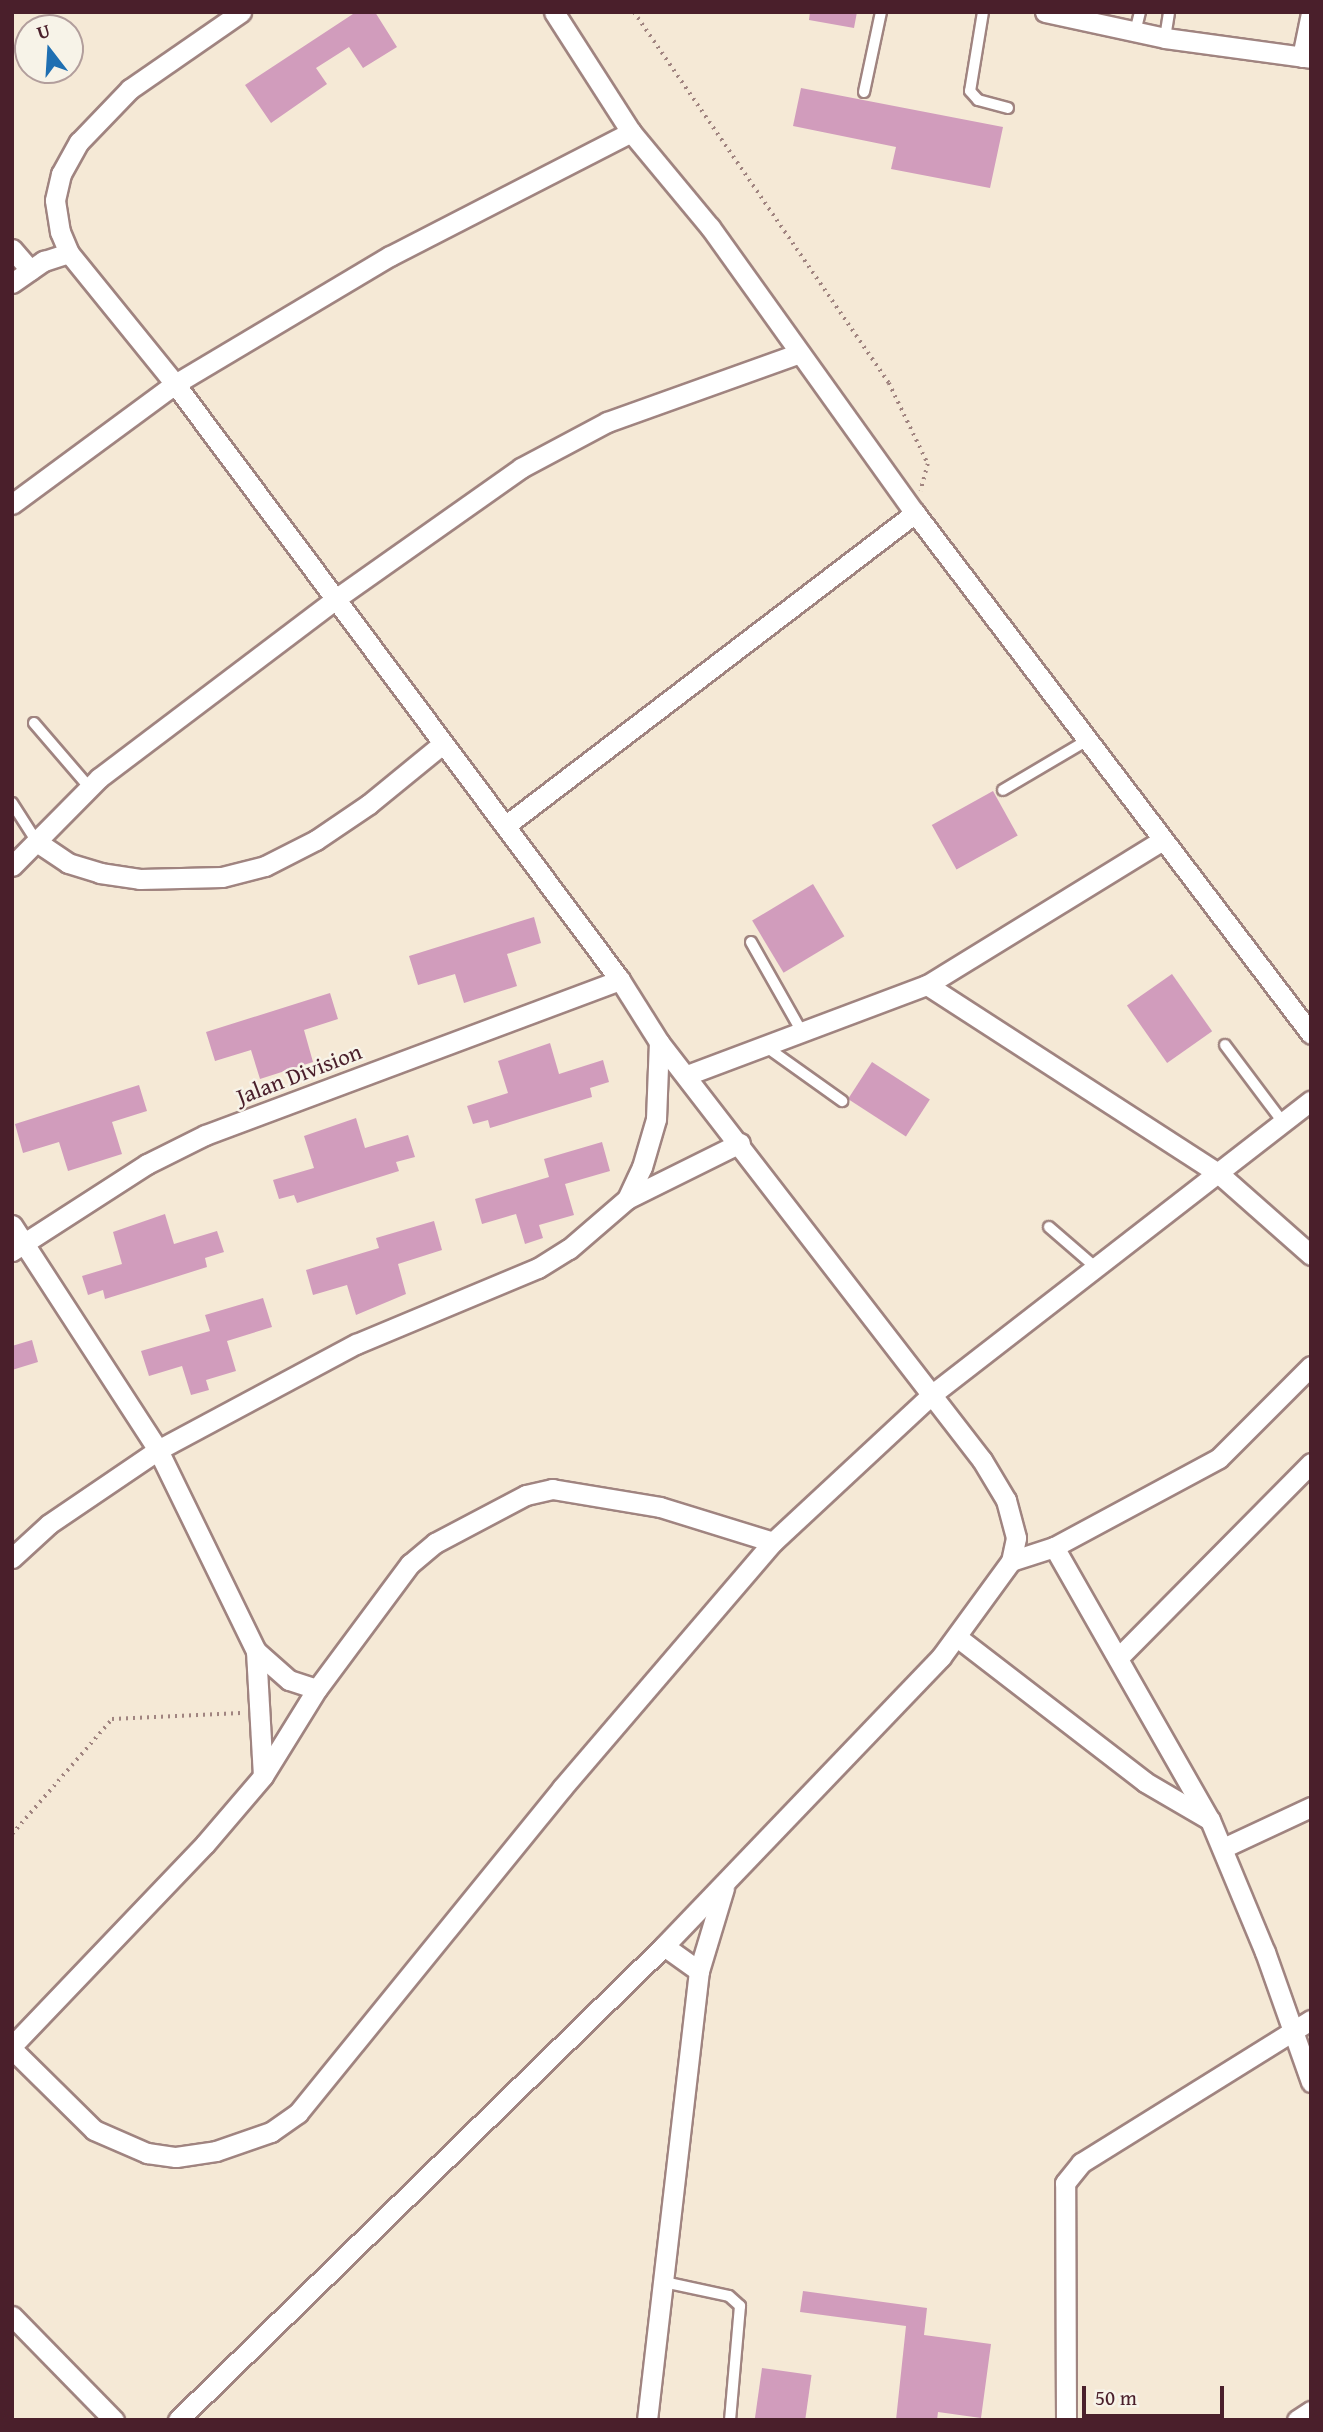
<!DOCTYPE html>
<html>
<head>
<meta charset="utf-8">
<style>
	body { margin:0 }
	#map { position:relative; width:1323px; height:2432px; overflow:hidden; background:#f5e9d6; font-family:"Gentium Book Plus",serif }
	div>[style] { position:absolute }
	.building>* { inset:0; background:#d19cbc; transform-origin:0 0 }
	.path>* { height:3.5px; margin-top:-1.75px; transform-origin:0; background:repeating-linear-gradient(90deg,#a08480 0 2px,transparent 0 7px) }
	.roads { filter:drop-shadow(2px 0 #a08480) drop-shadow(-2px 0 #a08480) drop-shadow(0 2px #a08480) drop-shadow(0 -2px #a08480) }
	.service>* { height:10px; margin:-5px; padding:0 5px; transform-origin:5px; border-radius:5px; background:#fff }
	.minor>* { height:19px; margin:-9.5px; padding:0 9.5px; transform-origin:9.5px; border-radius:9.5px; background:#fff }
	span { translate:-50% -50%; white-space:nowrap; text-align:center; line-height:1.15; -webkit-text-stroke:5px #f7f3e8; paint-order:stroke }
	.street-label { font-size:23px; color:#4a1f2b }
	.frame { position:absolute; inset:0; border:14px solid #4a1f2b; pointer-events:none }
	.north { position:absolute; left:14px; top:14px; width:70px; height:70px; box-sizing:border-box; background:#f7f3e8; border:2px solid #b29e9c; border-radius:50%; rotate:343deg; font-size:19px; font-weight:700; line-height:28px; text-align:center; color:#4a1f2b }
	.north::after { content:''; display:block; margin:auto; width:24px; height:32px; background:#1f6fb2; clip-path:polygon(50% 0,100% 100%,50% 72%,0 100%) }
	.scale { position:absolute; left:1082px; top:2386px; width:142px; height:32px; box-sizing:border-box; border:4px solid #4a1f2b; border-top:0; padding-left:9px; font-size:21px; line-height:24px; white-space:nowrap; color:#4a1f2b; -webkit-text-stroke:5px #f7f3e8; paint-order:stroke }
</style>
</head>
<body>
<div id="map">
	<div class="building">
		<div style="clip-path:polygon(356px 12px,375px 12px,397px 47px,363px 68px,349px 47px,316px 68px,327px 84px,271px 123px,245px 85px)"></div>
		<div style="clip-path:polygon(810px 12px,857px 12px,854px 28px,809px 20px)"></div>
		<div style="clip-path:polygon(801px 88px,1003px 127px,990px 188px,891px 169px,896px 147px,793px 126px)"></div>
		<div style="left:993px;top:791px;width:51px;height:70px;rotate:61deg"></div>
		<div style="left:813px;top:884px;width:61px;height:71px;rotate:59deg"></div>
		<div style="clip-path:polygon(534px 917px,541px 943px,507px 954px,517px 986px,464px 1003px,455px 974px,418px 985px,409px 956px)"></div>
		<div style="left:1172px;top:974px;width:70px;height:55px;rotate:55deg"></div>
		<div style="clip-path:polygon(330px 993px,338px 1019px,304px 1030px,313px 1062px,260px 1079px,251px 1050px,215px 1061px,206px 1032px)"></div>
		<div style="clip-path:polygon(550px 1043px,559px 1074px,603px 1060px,609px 1082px,590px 1088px,592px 1097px,490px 1128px,488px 1120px,473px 1124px,467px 1106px,508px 1093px,498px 1061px)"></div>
		<div style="left:872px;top:1062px;width:69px;height:44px;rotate:33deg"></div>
		<div style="clip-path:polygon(139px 1085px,147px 1111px,112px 1122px,122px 1154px,68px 1171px,59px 1142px,23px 1153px,15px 1124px)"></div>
		<div style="clip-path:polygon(356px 1118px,365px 1148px,408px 1135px,415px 1157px,396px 1162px,399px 1171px,297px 1203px,294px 1195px,279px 1199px,273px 1180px,314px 1168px,304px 1136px)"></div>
		<div style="clip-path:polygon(602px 1142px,610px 1171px,565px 1184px,574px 1215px,539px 1225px,543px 1238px,525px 1244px,516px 1214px,482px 1224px,475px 1199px,549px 1177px,544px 1159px)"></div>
		<div style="clip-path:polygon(165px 1214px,174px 1244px,217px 1231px,224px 1252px,205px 1258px,207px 1267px,147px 1286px,105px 1299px,103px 1290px,88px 1295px,82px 1276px,122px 1264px,113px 1232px)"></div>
		<div style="clip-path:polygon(434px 1221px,442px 1250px,398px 1264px,406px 1294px,356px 1315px,347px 1285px,313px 1295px,306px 1270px,379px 1248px,376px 1238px)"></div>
		<div style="clip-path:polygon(263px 1298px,272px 1327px,227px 1341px,236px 1371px,206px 1380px,209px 1390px,191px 1395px,182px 1366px,149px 1376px,141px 1351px,210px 1331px,205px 1315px)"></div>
		<div style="clip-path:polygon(32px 1340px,38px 1362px,12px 1370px,12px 1346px)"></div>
		<div style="clip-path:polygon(803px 2291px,927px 2308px,924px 2335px,991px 2344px,981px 2418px,938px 2412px,937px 2420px,896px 2420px,906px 2326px,800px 2312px)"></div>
		<div style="left:762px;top:2368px;width:50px;height:52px;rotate:8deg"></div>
	</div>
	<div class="path">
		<div style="left:634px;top:12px;width:450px;rotate:55.5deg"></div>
		<div style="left:889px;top:383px;width:90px;rotate:64.3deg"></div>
		<div style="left:928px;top:464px;width:28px;rotate:105deg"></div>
		<div style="left:12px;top:1834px;width:152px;rotate:-49deg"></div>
		<div style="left:112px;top:1719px;width:129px;rotate:-2.7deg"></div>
	</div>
	<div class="roads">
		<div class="service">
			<div style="left:983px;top:12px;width:80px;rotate:99.3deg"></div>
			<div style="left:970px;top:91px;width:12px;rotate:48deg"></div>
			<div style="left:978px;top:100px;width:31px;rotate:15deg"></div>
			<div style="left:1135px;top:32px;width:21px;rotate:-76deg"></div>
			<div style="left:1165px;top:38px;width:26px;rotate:-81deg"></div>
			<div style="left:864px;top:92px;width:82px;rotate:-78deg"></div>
			<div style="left:34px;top:723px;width:86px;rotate:49.3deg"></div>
			<div style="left:1003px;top:790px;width:96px;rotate:-30.6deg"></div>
			<div style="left:12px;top:803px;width:46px;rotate:57.3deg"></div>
			<div style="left:751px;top:942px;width:103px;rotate:60.5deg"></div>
			<div style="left:1225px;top:1045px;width:95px;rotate:53.1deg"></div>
			<div style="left:765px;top:1046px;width:95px;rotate:35.5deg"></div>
			<div style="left:1049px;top:1227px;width:60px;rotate:40.9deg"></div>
			<div style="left:664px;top:2282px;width:66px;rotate:12.2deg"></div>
			<div style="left:729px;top:2296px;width:15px;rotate:42deg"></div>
			<div style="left:740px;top:2306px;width:114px;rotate:95deg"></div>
		</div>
		<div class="minor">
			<div style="left:554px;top:12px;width:143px;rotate:57.3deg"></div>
			<div style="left:631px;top:132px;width:124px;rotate:50.3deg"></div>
			<div style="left:710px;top:227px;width:352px;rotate:54.4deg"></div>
			<div style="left:915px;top:513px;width:654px;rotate:52.76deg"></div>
			<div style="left:1045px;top:12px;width:123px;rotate:12.2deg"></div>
			<div style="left:1165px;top:38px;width:147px;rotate:7.8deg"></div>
			<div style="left:1302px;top:57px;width:45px;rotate:-78.4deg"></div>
			<div style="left:12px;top:249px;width:28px;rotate:49deg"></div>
			<div style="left:69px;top:253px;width:23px;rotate:-113deg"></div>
			<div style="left:60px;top:232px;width:32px;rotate:-99deg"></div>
			<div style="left:55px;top:200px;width:27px;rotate:-77deg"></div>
			<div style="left:61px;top:174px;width:37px;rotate:-61deg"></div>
			<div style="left:79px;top:142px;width:74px;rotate:-46.1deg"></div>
			<div style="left:130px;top:89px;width:135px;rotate:-34.7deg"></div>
			<div style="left:12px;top:283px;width:39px;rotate:-35deg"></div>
			<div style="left:44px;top:261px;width:26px;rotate:-18deg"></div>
			<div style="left:69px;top:253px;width:169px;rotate:51deg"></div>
			<div style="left:175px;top:384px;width:744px;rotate:53.25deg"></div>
			<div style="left:620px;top:980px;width:73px;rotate:57.8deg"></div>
			<div style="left:659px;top:1042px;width:528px;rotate:52.31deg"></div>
			<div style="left:982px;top:1460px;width:47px;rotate:59deg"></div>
			<div style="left:1006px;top:1500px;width:39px;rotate:75deg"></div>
			<div style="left:1016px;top:1538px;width:24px;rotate:102deg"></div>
			<div style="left:1011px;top:1561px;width:119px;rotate:126.1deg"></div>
			<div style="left:941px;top:1657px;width:400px;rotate:133.8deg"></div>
			<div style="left:664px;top:1946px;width:679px;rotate:135.72deg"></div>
			<div style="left:12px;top:504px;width:202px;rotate:-36.4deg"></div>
			<div style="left:175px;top:384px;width:250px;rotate:-30.8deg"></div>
			<div style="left:390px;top:256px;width:271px;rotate:-27.2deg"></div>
			<div style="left:505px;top:826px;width:516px;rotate:-37.36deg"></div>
			<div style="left:37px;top:842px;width:37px;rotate:34deg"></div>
			<div style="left:68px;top:863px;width:34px;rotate:17deg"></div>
			<div style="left:100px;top:873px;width:40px;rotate:8.5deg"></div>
			<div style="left:140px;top:879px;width:82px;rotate:-1.4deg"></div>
			<div style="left:222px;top:877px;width:44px;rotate:-14.3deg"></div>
			<div style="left:265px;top:866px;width:57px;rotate:-27deg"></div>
			<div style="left:316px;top:840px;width:64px;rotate:-34.2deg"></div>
			<div style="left:369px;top:804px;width:93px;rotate:-39.3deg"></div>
			<div style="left:12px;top:866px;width:124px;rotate:-45.3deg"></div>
			<div style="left:99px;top:778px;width:295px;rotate:-37.1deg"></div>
			<div style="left:334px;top:600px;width:229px;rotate:-35.2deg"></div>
			<div style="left:521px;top:468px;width:98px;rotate:-28.1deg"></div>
			<div style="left:607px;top:422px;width:202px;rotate:-19.7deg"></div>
			<div style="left:927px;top:985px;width:346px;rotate:32.9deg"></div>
			<div style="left:1218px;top:1173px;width:124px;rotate:41.4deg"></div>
			<div style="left:687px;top:1075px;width:256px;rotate:-20.6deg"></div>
			<div style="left:927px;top:985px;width:275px;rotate:-31.6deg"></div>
			<div style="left:627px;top:1199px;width:126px;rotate:-26.4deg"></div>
			<div style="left:12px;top:1225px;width:268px;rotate:57deg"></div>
			<div style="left:158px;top:1450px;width:224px;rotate:64deg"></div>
			<div style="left:256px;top:1651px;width:44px;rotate:41.3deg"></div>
			<div style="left:289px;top:1680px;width:29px;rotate:18deg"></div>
			<div style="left:12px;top:1251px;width:161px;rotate:-32.8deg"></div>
			<div style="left:147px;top:1164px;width:65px;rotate:-26.6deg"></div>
			<div style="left:205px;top:1135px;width:443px;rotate:-20.5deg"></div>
			<div style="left:1054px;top:1547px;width:314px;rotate:60.3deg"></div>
			<div style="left:1210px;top:1820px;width:143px;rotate:67.4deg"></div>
			<div style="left:1265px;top:1952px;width:138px;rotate:70.5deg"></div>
			<div style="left:12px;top:1558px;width:50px;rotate:-42.6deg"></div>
			<div style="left:49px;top:1524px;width:132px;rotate:-34.2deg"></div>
			<div style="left:158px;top:1450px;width:225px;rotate:-28.2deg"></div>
			<div style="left:356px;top:1344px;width:197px;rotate:-22.7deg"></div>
			<div style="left:538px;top:1268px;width:36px;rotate:-32deg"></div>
			<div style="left:569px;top:1249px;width:77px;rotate:-40.8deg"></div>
			<div style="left:627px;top:1199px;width:35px;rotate:-65deg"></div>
			<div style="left:642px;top:1167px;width:50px;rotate:-73.7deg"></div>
			<div style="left:656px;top:1119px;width:77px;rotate:-87.8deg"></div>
			<div style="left:1011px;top:1561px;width:45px;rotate:-18deg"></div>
			<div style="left:1054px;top:1547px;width:187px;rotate:-28.3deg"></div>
			<div style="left:1219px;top:1458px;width:130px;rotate:-45deg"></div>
			<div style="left:957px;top:1637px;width:237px;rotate:37.6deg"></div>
			<div style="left:1145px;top:1782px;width:75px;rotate:30.3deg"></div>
			<div style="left:256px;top:1651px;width:124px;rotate:86.8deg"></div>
			<div style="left:1119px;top:1657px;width:273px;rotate:-45.3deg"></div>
			<div style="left:1223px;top:1848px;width:97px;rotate:-25deg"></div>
			<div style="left:664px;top:1946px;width:43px;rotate:35.5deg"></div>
			<div style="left:12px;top:2046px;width:279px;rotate:-46.3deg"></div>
			<div style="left:205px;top:1844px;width:89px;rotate:-49.5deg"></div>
			<div style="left:263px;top:1776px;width:102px;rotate:-58.2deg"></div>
			<div style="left:317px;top:1689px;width:156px;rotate:-53.4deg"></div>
			<div style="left:410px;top:1564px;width:33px;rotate:-40deg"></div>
			<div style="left:435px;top:1543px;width:103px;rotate:-27.8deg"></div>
			<div style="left:526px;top:1495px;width:27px;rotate:-13deg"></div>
			<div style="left:552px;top:1489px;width:109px;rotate:9.5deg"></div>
			<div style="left:660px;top:1507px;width:118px;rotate:17.2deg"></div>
			<div style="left:12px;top:2049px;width:115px;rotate:44.6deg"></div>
			<div style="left:94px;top:2130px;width:58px;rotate:23.5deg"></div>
			<div style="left:147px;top:2153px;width:29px;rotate:8deg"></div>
			<div style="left:176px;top:2157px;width:40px;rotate:-8.5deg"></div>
			<div style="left:216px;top:2151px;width:58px;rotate:-19.1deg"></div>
			<div style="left:271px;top:2132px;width:33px;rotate:-35deg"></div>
			<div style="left:298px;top:2113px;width:419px;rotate:-50.9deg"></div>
			<div style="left:562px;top:1788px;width:324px;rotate:-49.4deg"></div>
			<div style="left:773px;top:1542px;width:214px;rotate:-42.9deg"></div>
			<div style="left:930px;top:1396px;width:482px;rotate:-37.8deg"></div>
			<div style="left:12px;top:2316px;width:146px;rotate:45.6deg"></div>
			<div style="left:647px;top:2420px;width:452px;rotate:-83.4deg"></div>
			<div style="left:699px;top:1971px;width:87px;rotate:-73.2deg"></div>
			<div style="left:1066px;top:2420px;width:237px;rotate:-90.2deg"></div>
			<div style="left:1065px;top:2183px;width:26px;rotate:-51deg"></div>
			<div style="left:1081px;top:2163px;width:271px;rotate:-31.9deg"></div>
			<div style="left:1297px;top:2420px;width:17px;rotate:-33deg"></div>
		</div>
	</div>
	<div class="street-label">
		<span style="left:299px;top:1074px;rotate:-21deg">Jalan Division</span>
	</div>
	<div class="frame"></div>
	<div class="north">U</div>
	<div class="scale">50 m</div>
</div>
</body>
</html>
